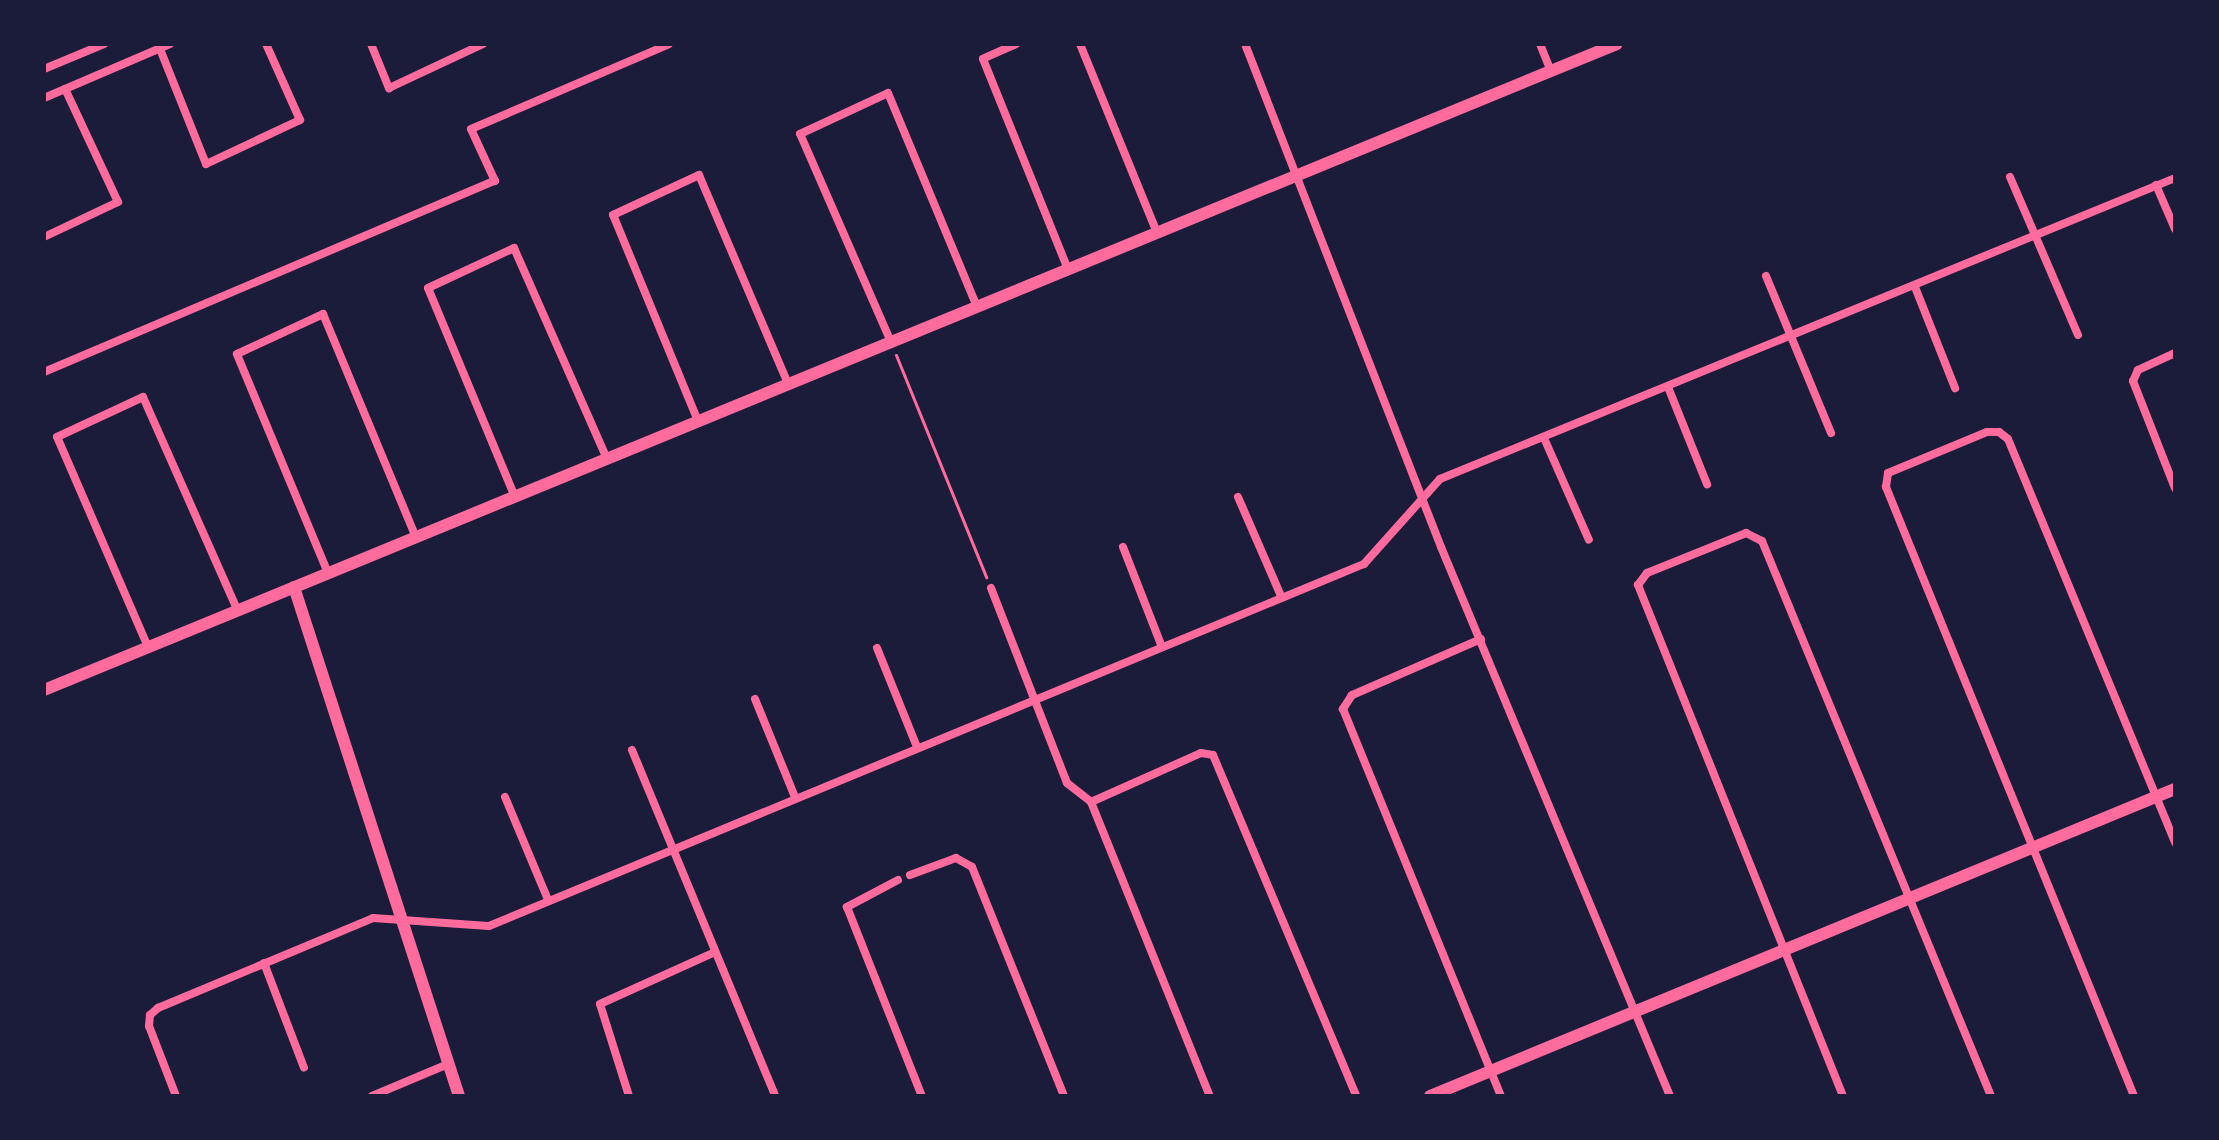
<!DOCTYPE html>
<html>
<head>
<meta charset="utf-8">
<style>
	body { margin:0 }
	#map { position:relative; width:2219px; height:1140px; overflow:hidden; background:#1b1b3a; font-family:Arial,sans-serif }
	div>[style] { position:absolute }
	.path>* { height:3px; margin:-1.5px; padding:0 1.5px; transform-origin:1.5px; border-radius:1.5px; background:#ff6b9d }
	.minor>* { height:8px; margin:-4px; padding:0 4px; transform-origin:4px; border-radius:4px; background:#ff6b9d }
	.tertiary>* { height:12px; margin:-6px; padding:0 6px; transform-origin:6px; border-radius:6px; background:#ff6b9d }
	span { translate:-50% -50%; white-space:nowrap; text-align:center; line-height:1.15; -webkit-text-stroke:8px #1b1b3a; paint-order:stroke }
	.frame { position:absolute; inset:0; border:46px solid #1b1b3a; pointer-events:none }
</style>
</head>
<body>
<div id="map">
	<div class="path">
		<div style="left:896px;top:355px;width:240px;rotate:67.9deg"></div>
	</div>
	<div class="minor">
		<div style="left:371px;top:44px;width:48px;rotate:67.8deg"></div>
		<div style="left:389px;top:88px;width:104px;rotate:-25.1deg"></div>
		<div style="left:1016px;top:44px;width:36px;rotate:156deg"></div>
		<div style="left:983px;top:59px;width:227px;rotate:68deg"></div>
		<div style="left:1080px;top:44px;width:204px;rotate:67.8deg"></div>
		<div style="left:1245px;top:44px;width:540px;rotate:68.71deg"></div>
		<div style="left:1441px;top:547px;width:595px;rotate:67.36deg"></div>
		<div style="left:1540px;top:44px;width:29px;rotate:68deg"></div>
		<div style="left:160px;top:49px;width:124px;rotate:68.2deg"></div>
		<div style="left:206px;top:164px;width:104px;rotate:-25.1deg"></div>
		<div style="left:300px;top:120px;width:83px;rotate:-114.1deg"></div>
		<div style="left:44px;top:69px;width:65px;rotate:-22.6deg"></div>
		<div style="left:44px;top:98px;width:137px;rotate:-23.2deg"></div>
		<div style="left:2010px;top:177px;width:172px;rotate:66.7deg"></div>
		<div style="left:2156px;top:185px;width:48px;rotate:66.6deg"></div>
		<div style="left:44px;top:237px;width:82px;rotate:-25.3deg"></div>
		<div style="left:118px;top:202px;width:125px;rotate:-115.1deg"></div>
		<div style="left:1766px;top:276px;width:170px;rotate:67.5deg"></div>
		<div style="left:1915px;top:287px;width:109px;rotate:68.4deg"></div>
		<div style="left:891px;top:342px;width:227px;rotate:-113.6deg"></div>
		<div style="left:800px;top:134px;width:97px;rotate:-25deg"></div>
		<div style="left:888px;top:93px;width:232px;rotate:67.4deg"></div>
		<div style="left:2175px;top:353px;width:41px;rotate:155.3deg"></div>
		<div style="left:2138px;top:370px;width:12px;rotate:114deg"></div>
		<div style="left:2133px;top:381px;width:115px;rotate:68.6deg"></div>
		<div style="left:44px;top:372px;width:490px;rotate:-23deg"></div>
		<div style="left:495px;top:181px;width:57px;rotate:-114.8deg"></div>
		<div style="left:471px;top:129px;width:215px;rotate:-23.2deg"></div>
		<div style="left:1668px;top:387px;width:105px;rotate:68.1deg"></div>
		<div style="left:698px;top:421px;width:223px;rotate:-112.4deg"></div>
		<div style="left:613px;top:215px;width:95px;rotate:-24.9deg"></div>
		<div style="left:699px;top:175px;width:227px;rotate:66.9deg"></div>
		<div style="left:1544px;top:438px;width:111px;rotate:66.2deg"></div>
		<div style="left:515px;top:497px;width:226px;rotate:-112.6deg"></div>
		<div style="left:428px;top:288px;width:95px;rotate:-24.9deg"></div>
		<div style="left:514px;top:248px;width:231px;rotate:66.2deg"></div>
		<div style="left:1238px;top:497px;width:108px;rotate:66.5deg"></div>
		<div style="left:1123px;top:547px;width:107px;rotate:68.7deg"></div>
		<div style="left:328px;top:573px;width:237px;rotate:-112.6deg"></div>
		<div style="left:237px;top:354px;width:95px;rotate:-24.9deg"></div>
		<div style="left:323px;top:314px;width:242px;rotate:67.4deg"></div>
		<div style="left:991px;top:588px;width:209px;rotate:68.7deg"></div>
		<div style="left:1067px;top:783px;width:31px;rotate:38deg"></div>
		<div style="left:1091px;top:802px;width:317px;rotate:68deg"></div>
		<div style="left:1481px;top:639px;width:141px;rotate:156.5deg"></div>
		<div style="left:1352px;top:695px;width:17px;rotate:123deg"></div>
		<div style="left:1343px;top:709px;width:418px;rotate:67.8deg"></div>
		<div style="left:148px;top:647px;width:229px;rotate:-113.4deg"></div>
		<div style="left:57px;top:437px;width:95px;rotate:-24.9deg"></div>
		<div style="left:143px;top:397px;width:234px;rotate:66.1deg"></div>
		<div style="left:877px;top:648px;width:107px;rotate:68deg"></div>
		<div style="left:755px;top:699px;width:106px;rotate:67.8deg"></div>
		<div style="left:632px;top:750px;width:374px;rotate:67.5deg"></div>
		<div style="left:505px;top:797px;width:112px;rotate:67.3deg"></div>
		<div style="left:1091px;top:802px;width:120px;rotate:-24deg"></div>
		<div style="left:1201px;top:753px;width:12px;rotate:9deg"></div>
		<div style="left:1213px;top:755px;width:370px;rotate:67.2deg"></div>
		<div style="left:910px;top:875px;width:49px;rotate:-20.3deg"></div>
		<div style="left:956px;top:858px;width:18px;rotate:29deg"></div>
		<div style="left:972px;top:867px;width:247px;rotate:68.1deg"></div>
		<div style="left:898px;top:880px;width:58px;rotate:152.1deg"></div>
		<div style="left:847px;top:907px;width:203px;rotate:68.4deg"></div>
		<div style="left:264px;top:963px;width:112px;rotate:69.1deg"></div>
		<div style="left:176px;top:1096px;width:75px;rotate:-111.1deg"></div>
		<div style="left:149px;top:1026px;width:11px;rotate:-85deg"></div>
		<div style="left:150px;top:1015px;width:11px;rotate:-41deg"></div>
		<div style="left:158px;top:1008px;width:233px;rotate:-22.7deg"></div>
		<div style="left:373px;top:918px;width:116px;rotate:3.9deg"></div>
		<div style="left:489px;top:926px;width:947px;rotate:-22.48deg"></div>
		<div style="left:1364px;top:564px;width:114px;rotate:-48.2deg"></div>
		<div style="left:1440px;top:479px;width:794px;rotate:-22.27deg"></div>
		<div style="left:372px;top:1096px;width:82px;rotate:-22.8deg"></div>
		<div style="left:629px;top:1096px;width:96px;rotate:-107.5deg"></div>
		<div style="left:600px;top:1004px;width:126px;rotate:-24.3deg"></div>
		<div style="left:1843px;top:1096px;width:551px;rotate:-111.86deg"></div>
		<div style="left:1638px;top:585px;width:15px;rotate:-53deg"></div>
		<div style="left:1647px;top:573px;width:107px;rotate:-22deg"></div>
		<div style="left:1746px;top:533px;width:18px;rotate:27deg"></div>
		<div style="left:1762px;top:541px;width:600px;rotate:67.58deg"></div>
		<div style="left:2134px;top:1096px;width:658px;rotate:-112.16deg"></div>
		<div style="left:1886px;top:487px;width:14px;rotate:-82deg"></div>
		<div style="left:1888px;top:473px;width:107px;rotate:-22.5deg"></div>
		<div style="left:1987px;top:432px;width:12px"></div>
		<div style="left:1999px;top:432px;width:11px;rotate:38deg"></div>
		<div style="left:2008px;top:439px;width:437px;rotate:67.5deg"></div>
	</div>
	<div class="tertiary">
		<div style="left:294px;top:587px;width:535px;rotate:72.04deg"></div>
		<div style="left:44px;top:690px;width:1700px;rotate:-22.33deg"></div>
		<div style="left:1430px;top:1096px;width:806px;rotate:-22.4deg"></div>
	</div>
	<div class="frame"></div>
</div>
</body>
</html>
